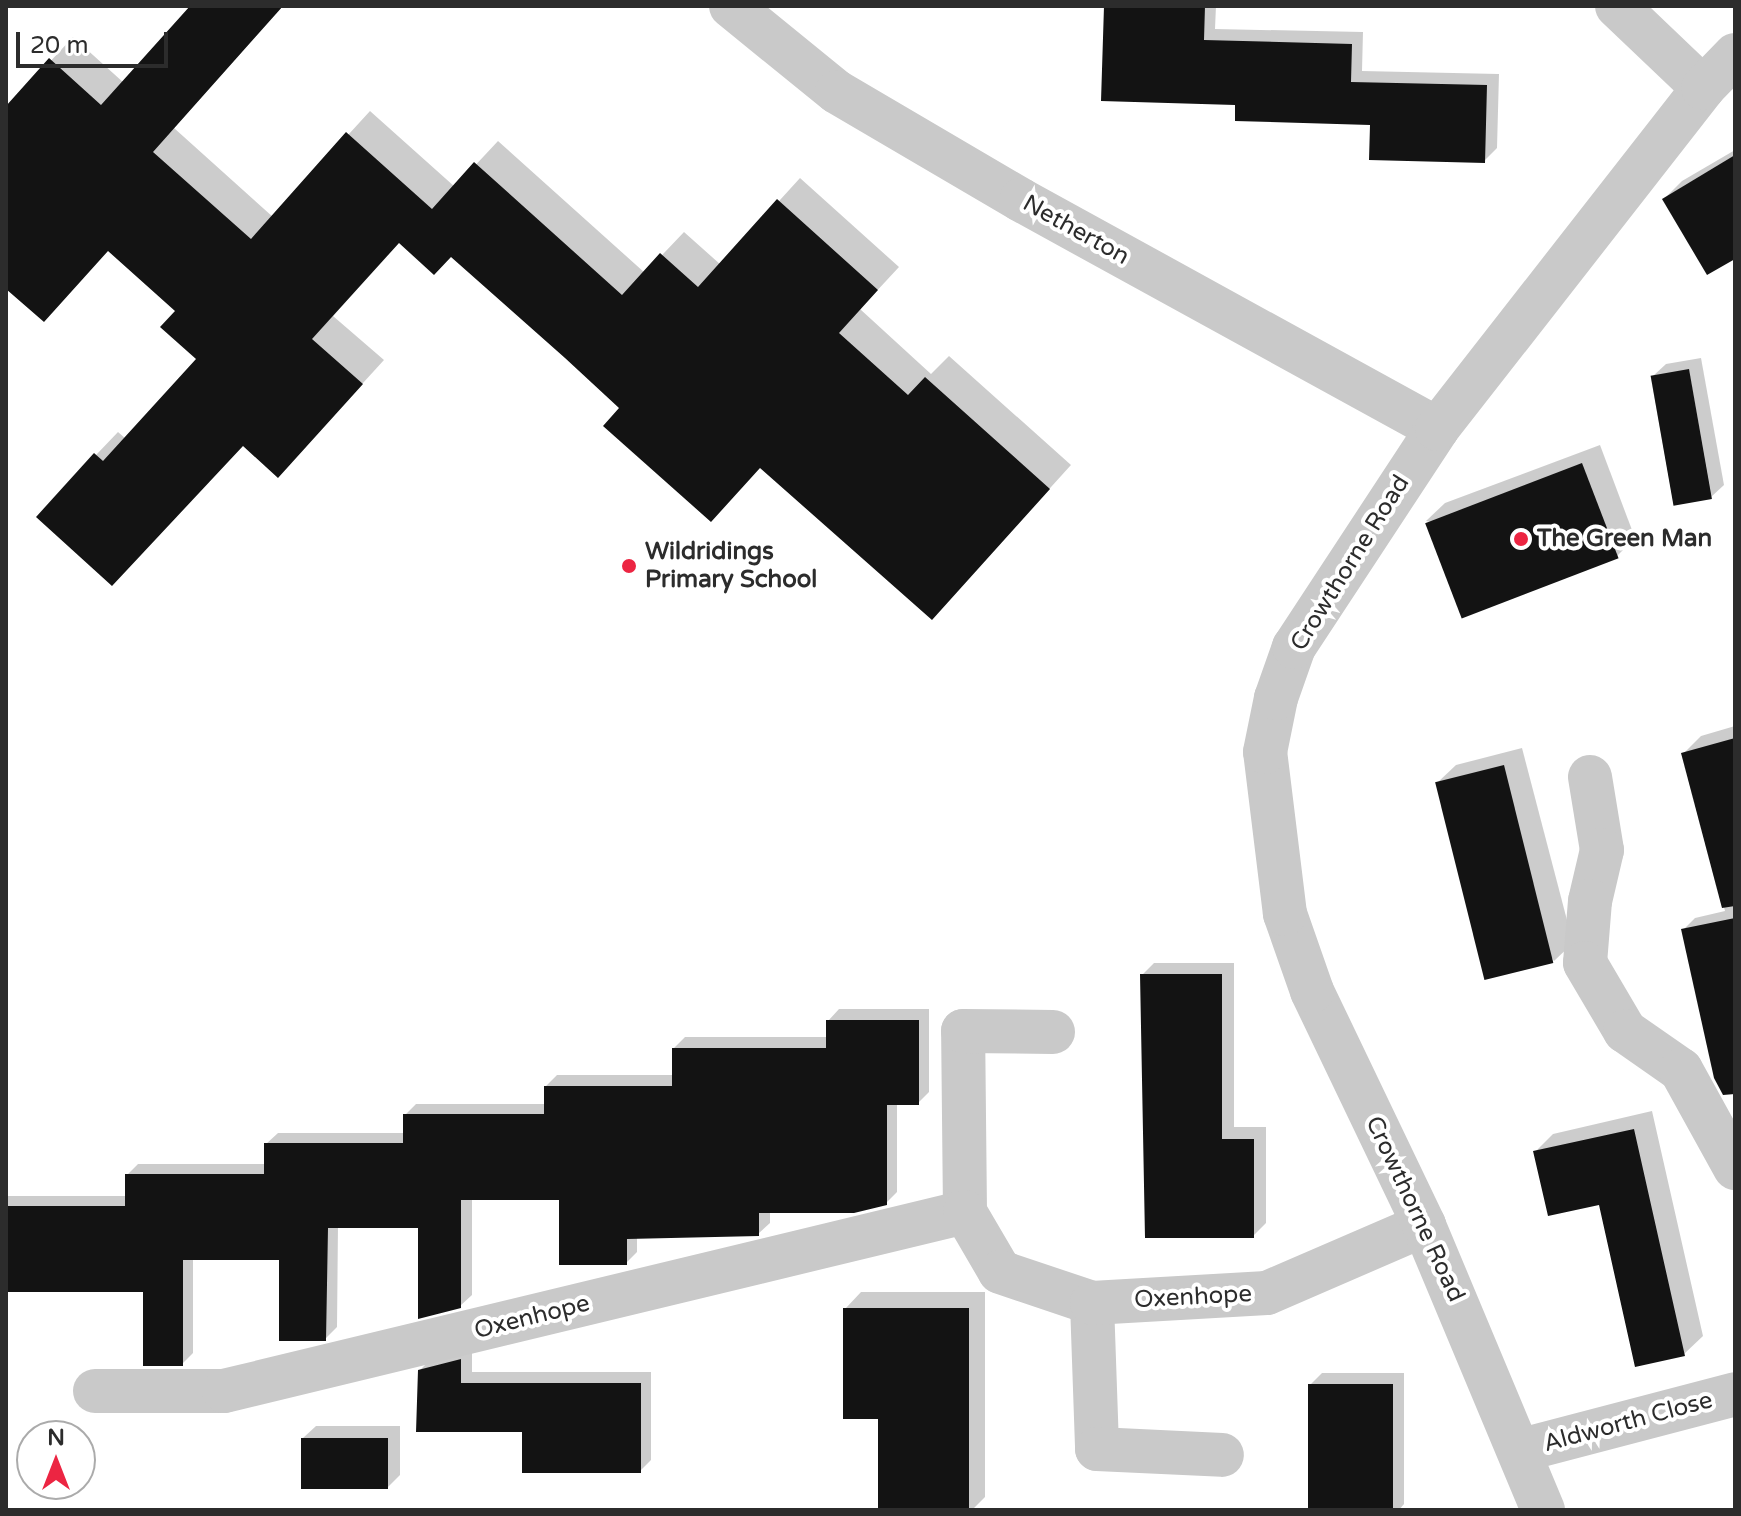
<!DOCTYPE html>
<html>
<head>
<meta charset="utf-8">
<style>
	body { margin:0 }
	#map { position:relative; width:1741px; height:1516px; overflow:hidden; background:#fff; font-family:"Varela Round",sans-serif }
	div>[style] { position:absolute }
	.shadow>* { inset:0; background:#0003 }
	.building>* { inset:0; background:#131313; transform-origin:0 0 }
	.minor>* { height:44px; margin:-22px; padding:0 22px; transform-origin:22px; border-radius:22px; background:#c9c9c9 }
	.dots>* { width:22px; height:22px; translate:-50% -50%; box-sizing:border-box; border:4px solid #fff; border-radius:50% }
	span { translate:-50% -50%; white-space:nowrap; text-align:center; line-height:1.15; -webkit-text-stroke:8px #fff; paint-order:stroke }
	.street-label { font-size:24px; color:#2c2c2c }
	.poi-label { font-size:24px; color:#2c2c2c; font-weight:700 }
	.left { translate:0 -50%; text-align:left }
	.frame { position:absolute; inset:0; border:8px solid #2c2c2c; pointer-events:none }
	.north { position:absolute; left:16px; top:1420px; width:80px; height:80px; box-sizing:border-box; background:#fff; border:2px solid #ababab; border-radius:50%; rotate:0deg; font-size:22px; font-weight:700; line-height:32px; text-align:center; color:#2c2c2c }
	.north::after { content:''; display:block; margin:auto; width:28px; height:36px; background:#ec2542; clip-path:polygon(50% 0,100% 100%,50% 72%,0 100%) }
	.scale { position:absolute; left:16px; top:32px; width:152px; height:36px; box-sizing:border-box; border:4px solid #2c2c2c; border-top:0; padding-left:10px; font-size:24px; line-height:28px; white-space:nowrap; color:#2c2c2c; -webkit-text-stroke:6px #fff; paint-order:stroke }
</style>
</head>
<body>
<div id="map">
	<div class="shadow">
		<div style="clip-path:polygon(193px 6px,283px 6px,174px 128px,273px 217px,370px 111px,455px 187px,498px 141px,645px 273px,684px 232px,721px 265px,800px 178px,899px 267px,860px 309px,931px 374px,949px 356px,1071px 465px,954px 594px,761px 466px,621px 408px,452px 255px,400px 241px,333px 316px,384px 360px,300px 452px,244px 444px,134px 561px,96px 455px,118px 432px,126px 439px,199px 359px,178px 310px,109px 249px,6px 286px,6px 109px,73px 37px,124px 83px)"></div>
		<div style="clip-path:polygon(1106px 6px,1216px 6px,1215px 29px,1363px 32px,1362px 71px,1499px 74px,1497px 148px,1484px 161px,1372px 123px,1237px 103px)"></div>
		<div style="clip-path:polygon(1735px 150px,1735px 256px,1664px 199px,1682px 181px)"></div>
		<div style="clip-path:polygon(1701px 358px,1724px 485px,1711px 497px,1653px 376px,1666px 364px)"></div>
		<div style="clip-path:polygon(1600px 445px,1635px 538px,1617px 556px,1426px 521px,1445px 503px)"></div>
		<div style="clip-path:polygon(1735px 726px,1735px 1026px,1683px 930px,1695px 918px,1725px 911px,1683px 754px,1701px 736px)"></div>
		<div style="clip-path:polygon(1522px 748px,1573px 943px,1554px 961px,1437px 783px,1456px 765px)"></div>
		<div style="clip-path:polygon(1154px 963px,1234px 963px,1234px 1127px,1266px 1127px,1266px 1223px,1253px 1236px,1142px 975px)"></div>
		<div style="clip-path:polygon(839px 1009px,929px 1009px,929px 1092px,918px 1103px,897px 1103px,897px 1192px,886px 1203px,770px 1211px,770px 1223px,758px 1234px,637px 1237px,637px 1252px,626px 1263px,561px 1198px,472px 1198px,472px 1295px,460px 1306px,420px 1226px,338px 1226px,337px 1327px,325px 1339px,281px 1258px,193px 1258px,193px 1353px,182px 1364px,145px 1290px,6px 1290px,6px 1196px,127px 1196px,127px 1175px,138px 1164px,266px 1164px,266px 1144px,278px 1133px,405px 1133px,405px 1115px,416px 1104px,546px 1104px,546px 1086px,557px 1075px,674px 1075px,674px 1048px,685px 1037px,828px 1037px,828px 1021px)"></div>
		<div style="clip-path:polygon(1652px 1111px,1703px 1336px,1684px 1354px,1600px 1203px,1535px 1152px,1553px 1134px)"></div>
		<div style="clip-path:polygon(861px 1292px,985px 1292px,985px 1497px,972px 1510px,880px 1510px,880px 1417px,845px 1309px)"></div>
		<div style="clip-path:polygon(472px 1349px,472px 1372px,651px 1372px,651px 1460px,640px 1471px,524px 1430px,419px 1371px,431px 1359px)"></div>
		<div style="clip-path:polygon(1322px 1373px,1404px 1373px,1404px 1504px,1399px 1510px,1310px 1510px,1310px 1385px)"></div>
		<div style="clip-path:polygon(316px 1426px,400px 1426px,400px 1475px,388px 1487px,303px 1438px)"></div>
	</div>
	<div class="building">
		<div style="clip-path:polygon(190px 6px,283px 6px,153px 152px,251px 239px,346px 132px,432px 209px,474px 162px,622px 295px,660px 253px,698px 287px,777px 199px,878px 290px,839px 333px,908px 395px,925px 377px,1050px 489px,932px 620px,760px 468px,711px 522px,603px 426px,619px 408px,565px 358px,451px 257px,434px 275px,399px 243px,312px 339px,363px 384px,278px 478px,243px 446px,112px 586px,36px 517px,94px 453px,103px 461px,196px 359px,160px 327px,175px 311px,108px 251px,44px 322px,6px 289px,6px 106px,49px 58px,101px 105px)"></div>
		<div style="clip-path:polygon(1104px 6px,1205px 6px,1204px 40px,1352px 44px,1351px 82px,1487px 85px,1485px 163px,1369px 160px,1370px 125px,1235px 121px,1235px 105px,1101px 101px)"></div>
		<div style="clip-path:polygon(1735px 155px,1735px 259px,1707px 275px,1662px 199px)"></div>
		<div style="left:1689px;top:369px;width:132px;height:39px;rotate:80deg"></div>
		<div style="left:1582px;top:463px;width:102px;height:168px;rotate:69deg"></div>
		<div style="clip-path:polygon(1735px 738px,1735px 906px,1722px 908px,1681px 753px)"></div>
		<div style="left:1504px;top:765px;width:204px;height:71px;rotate:76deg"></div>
		<div style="clip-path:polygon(1735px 918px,1735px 1094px,1723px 1095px,1714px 1078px,1681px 929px)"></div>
		<div style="clip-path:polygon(1140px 974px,1222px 974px,1222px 1139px,1254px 1139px,1254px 1238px,1145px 1238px)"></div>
		<div style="clip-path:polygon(826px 1020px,919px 1020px,919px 1105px,887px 1105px,887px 1205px,854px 1213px,759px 1213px,759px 1236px,627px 1239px,627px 1265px,559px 1265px,559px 1200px,461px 1200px,461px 1308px,418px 1319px,418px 1228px,328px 1228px,326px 1341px,279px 1341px,279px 1260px,183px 1260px,183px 1366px,143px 1366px,143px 1292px,6px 1292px,6px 1206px,125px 1206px,125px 1174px,264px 1174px,264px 1143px,403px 1143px,403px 1114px,544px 1114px,544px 1086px,672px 1086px,672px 1048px,826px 1048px)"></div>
		<div style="clip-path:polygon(1634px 1129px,1685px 1356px,1635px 1367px,1599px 1205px,1548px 1216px,1533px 1151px)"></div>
		<div style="clip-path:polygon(843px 1308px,969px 1308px,969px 1510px,878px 1510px,878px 1419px,843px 1419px)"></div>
		<div style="clip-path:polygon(461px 1359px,461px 1383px,641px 1383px,641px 1473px,522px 1473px,522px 1432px,416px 1432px,418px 1370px)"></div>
		<div style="left:1308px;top:1384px;width:85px;height:126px"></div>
		<div style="left:301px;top:1438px;width:87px;height:51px"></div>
	</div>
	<div class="minor">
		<div style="left:731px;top:6px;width:136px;rotate:39.1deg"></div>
		<div style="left:837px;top:92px;width:213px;rotate:30.4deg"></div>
		<div style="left:1021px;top:200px;width:475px;rotate:28.8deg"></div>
		<div style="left:1617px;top:6px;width:119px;rotate:43.6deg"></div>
		<div style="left:1590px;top:777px;width:74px;rotate:80.7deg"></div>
		<div style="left:1602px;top:850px;width:52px;rotate:103.2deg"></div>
		<div style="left:1590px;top:901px;width:62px;rotate:94.6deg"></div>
		<div style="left:1585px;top:963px;width:79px;rotate:59.5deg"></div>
		<div style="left:1625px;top:1031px;width:68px;rotate:34.9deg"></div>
		<div style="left:1681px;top:1070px;width:112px;rotate:61.1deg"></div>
		<div style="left:965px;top:1212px;width:181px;rotate:-90.6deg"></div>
		<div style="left:963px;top:1031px;width:90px;rotate:0.6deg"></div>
		<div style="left:1092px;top:1303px;width:146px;rotate:88deg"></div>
		<div style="left:1097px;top:1449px;width:125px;rotate:2.7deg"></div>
		<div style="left:95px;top:1391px;width:129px"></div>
		<div style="left:224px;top:1391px;width:762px;rotate:-13.58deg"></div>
		<div style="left:965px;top:1212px;width:69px;rotate:59.7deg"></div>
		<div style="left:1000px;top:1272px;width:97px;rotate:18.6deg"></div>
		<div style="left:1092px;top:1303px;width:175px;rotate:-3.3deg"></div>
		<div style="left:1267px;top:1293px;width:171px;rotate:-23.4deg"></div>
		<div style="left:1522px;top:1450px;width:220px;rotate:-14.7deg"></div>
		<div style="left:1543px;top:1510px;width:309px;rotate:-112.7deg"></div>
		<div style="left:1424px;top:1225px;width:259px;rotate:-115.6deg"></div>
		<div style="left:1312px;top:991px;width:82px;rotate:-109.3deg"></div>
		<div style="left:1285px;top:914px;width:163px;rotate:-97deg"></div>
		<div style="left:1265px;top:752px;width:55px;rotate:-78.5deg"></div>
		<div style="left:1276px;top:698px;width:54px;rotate:-70.6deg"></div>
		<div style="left:1294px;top:647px;width:261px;rotate:-56.7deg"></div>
		<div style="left:1437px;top:429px;width:432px;rotate:-52deg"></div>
		<div style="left:1703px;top:88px;width:46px;rotate:-45.9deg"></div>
	</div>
	<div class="dots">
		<div style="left:1521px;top:539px;background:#ec2542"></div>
		<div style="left:629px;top:566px;background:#ec2542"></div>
	</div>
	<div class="street-label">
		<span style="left:1076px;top:230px;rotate:29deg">Netherton</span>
		<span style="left:1350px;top:563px;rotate:-58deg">Crowthorne Road</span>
		<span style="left:1415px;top:1209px;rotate:65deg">Crowthorne Road</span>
		<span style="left:1193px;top:1297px;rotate:-3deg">Oxenhope</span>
		<span style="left:532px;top:1317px;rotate:-14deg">Oxenhope</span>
		<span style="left:1628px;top:1422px;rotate:-15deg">Aldworth Close</span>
	</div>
	<div class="poi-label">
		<span class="left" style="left:1537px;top:539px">The Green Man</span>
		<span class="left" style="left:645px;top:566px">Wildridings<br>Primary School</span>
	</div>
	<div class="frame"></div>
	<div class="north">N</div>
	<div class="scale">20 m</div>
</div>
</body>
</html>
